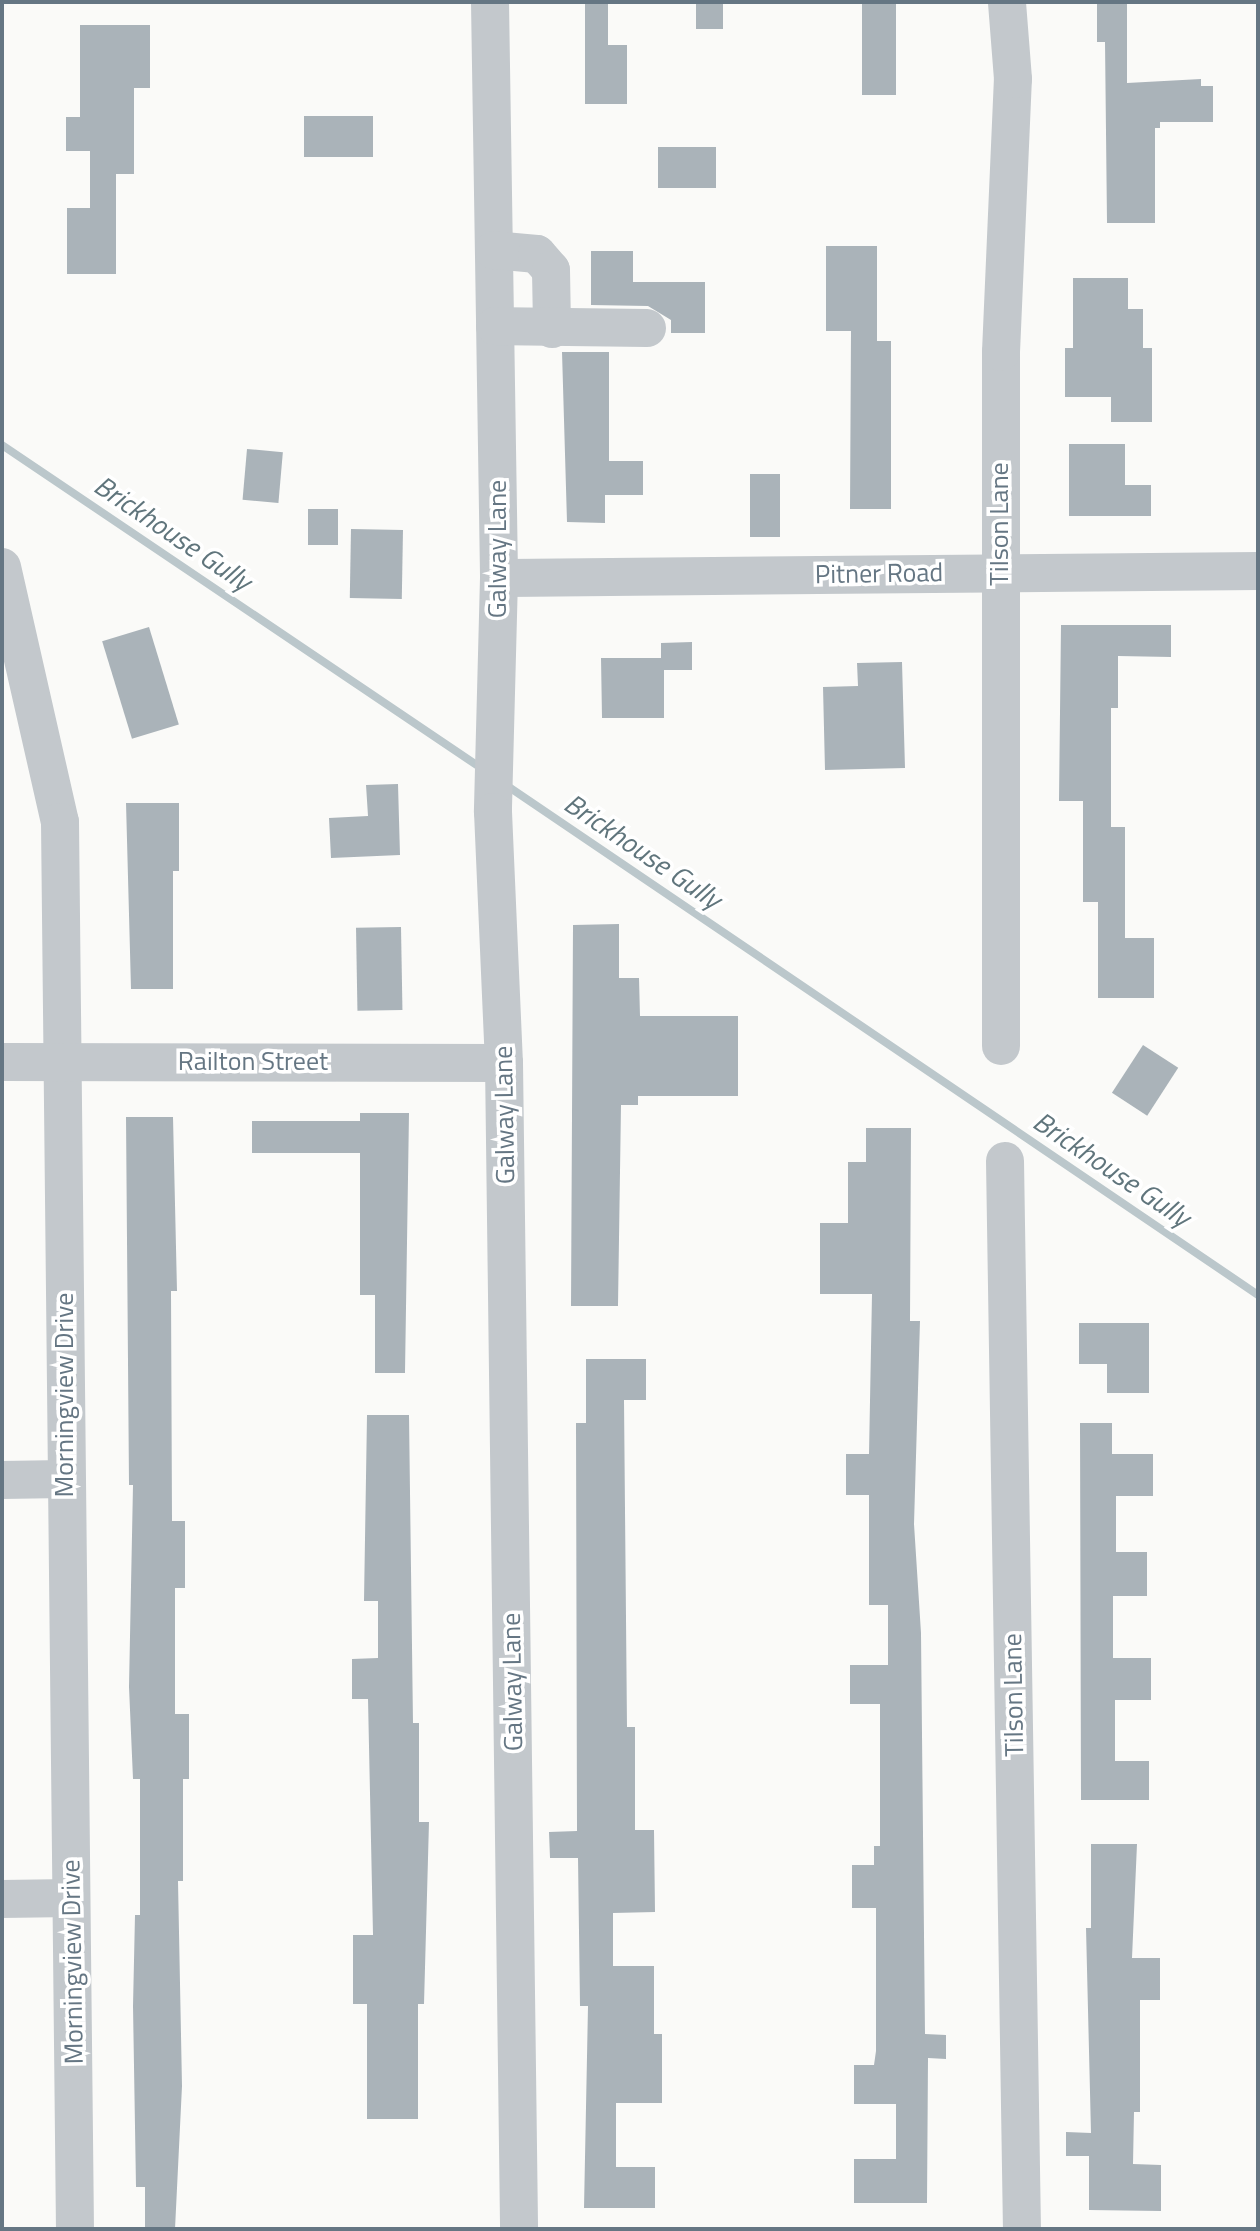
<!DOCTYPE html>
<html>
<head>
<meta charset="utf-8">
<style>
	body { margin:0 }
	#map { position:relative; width:1260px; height:2231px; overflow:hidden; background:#fafaf8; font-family:"Titillium Web",sans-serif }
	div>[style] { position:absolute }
	.stream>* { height:8px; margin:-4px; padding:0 4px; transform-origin:4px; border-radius:4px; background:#bbc7cb }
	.building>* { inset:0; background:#aab3b9; transform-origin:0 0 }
	.minor>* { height:38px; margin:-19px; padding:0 19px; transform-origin:19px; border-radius:19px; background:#c3c8cc }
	span { translate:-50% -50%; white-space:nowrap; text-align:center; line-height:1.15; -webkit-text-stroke:7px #fff; paint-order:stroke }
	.street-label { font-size:26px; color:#657683 }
	.water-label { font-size:28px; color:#60757c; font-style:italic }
	.frame { position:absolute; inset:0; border:4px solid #657683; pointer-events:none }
</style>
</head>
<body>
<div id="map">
	<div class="stream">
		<div style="left:2px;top:445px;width:581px;rotate:33.99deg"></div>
		<div style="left:506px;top:785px;width:909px;rotate:34.14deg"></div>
	</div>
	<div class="building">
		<div style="clip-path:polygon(585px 2px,608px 2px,608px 45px,627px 45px,627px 104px,585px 104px)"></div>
		<div style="left:696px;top:2px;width:27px;height:27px"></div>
		<div style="left:862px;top:2px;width:34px;height:93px"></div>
		<div style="clip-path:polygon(1097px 2px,1127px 2px,1127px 83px,1201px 79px,1201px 86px,1213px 86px,1213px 122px,1160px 122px,1160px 128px,1155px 128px,1155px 223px,1107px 223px,1105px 42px,1097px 42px)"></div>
		<div style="clip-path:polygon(80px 25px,150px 25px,150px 88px,134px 88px,134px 174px,116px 174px,116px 274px,67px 274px,67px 208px,90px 208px,90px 151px,66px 151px,66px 117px,80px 117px)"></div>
		<div style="left:304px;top:116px;width:69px;height:41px"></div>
		<div style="left:716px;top:147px;width:41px;height:58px;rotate:90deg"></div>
		<div style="clip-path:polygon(826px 246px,877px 246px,877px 341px,891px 341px,891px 509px,850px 509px,851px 331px,826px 331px)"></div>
		<div style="clip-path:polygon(591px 251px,633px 251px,633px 282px,705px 282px,705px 333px,671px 333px,671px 320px,648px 306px,591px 305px)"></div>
		<div style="clip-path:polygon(1073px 278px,1128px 278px,1128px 309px,1143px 309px,1143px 348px,1152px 348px,1152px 422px,1111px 422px,1111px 397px,1065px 397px,1065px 348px,1073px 348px)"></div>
		<div style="clip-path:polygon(562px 352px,609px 352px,609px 461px,643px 461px,643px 495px,605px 495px,605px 523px,567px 522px)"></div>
		<div style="clip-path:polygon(1069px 444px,1125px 444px,1125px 485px,1151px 485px,1151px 516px,1069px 516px)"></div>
		<div style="left:247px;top:449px;width:36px;height:51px;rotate:5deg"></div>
		<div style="left:750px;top:474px;width:30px;height:63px"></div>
		<div style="left:308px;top:509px;width:30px;height:36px"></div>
		<div style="left:351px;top:529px;width:52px;height:69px;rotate:1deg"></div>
		<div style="clip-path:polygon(1061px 625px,1171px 625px,1171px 657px,1118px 656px,1118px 708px,1111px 708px,1111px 827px,1125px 827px,1125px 938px,1154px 938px,1154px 998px,1098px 998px,1098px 902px,1083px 902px,1083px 801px,1059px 801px)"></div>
		<div style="left:149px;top:627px;width:102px;height:49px;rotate:73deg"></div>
		<div style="clip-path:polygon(692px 642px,692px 670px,664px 670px,664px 718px,602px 718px,601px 658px,661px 658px,661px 643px)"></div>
		<div style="clip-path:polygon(902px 662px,905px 768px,825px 770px,823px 687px,858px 686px,857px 663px)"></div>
		<div style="clip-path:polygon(398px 784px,400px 855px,331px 858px,329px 818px,368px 816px,366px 785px)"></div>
		<div style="clip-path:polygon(126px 803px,179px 803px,179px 871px,173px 871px,173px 989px,131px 989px)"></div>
		<div style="clip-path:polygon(619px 924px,619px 978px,639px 978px,640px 1016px,738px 1016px,738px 1096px,638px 1096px,638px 1105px,621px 1105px,618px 1306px,571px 1306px,573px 925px)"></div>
		<div style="left:401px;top:927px;width:83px;height:45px;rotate:89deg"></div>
		<div style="left:1143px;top:1045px;width:42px;height:57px;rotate:33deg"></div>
		<div style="clip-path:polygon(360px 1113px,409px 1113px,405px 1373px,375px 1373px,375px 1295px,360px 1295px,360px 1153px,252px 1153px,252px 1121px,360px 1121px)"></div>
		<div style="clip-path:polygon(126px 1117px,173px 1117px,177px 1291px,171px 1291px,172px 1521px,185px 1521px,185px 1588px,175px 1588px,175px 1714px,189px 1714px,189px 1779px,183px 1779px,183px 1881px,178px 1881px,182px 2086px,175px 2229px,145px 2229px,145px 2187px,136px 2187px,133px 2006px,135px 1915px,140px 1915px,140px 1779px,133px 1779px,129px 1687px,133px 1485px,129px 1485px)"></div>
		<div style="clip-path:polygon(866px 1128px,911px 1128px,910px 1321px,920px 1321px,914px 1524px,921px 1633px,925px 2034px,946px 2035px,946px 2059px,928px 2058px,927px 2203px,854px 2203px,854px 2159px,896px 2159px,896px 2104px,854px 2104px,854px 2065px,874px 2065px,876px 2051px,876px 1908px,852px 1908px,852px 1865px,874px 1865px,874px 1846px,880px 1846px,880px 1704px,850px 1704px,850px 1665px,888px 1665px,888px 1605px,869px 1605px,869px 1495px,846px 1495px,846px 1454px,869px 1454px,872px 1294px,820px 1294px,820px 1223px,848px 1223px,848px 1162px,866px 1162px)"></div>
		<div style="clip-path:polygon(1079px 1323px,1149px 1323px,1149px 1393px,1107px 1393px,1107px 1364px,1079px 1364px)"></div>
		<div style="clip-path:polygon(586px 1359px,646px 1359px,646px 1400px,624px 1400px,627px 1727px,635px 1727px,635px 1830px,654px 1830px,655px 1912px,613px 1913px,613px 1966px,654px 1966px,654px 2034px,662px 2034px,662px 2103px,616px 2103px,616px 2167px,655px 2167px,655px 2208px,584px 2208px,588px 2006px,580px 2006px,578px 1858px,550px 1858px,549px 1832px,577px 1831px,576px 1423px,586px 1423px)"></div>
		<div style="clip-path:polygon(367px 1415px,409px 1415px,413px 1723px,419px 1723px,419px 1822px,429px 1822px,424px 2004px,418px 2004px,418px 2119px,367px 2119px,367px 2004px,353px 2004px,353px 1935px,373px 1935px,368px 1699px,352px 1699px,352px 1659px,378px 1658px,378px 1601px,364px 1601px)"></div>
		<div style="clip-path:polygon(1080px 1423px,1112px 1423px,1112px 1454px,1153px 1454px,1153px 1496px,1116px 1496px,1116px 1552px,1147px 1552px,1147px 1596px,1113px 1596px,1113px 1658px,1151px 1658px,1151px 1700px,1115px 1700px,1115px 1761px,1149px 1761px,1149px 1800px,1081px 1800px)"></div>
		<div style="clip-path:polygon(1091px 1844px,1137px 1844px,1132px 1958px,1160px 1958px,1160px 2000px,1140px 2000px,1140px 2112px,1134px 2112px,1133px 2164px,1161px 2165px,1161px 2211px,1089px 2210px,1089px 2156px,1066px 2156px,1066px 2132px,1091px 2133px,1086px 1928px,1091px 1928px)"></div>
	</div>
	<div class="minor">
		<div style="left:490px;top:2px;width:576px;rotate:89.1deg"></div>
		<div style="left:499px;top:578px;width:234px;rotate:91.5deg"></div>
		<div style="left:493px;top:812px;width:251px;rotate:87.5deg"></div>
		<div style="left:504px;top:1063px;width:1166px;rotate:89.26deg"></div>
		<div style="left:494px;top:250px;width:43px;rotate:5.3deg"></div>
		<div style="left:537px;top:254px;width:21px;rotate:49deg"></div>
		<div style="left:551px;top:270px;width:59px;rotate:89deg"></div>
		<div style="left:495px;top:326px;width:152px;rotate:0.8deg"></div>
		<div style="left:2px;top:567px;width:262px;rotate:77.2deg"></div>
		<div style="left:60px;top:822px;width:1407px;rotate:89.39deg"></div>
		<div style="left:499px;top:578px;width:759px;rotate:-0.53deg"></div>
		<div style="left:1001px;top:1046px;width:694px;rotate:-90deg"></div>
		<div style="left:1001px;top:352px;width:273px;rotate:-87.5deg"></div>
		<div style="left:1013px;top:79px;width:77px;rotate:-94.5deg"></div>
		<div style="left:2px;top:1062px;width:502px;rotate:0.11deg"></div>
		<div style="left:1005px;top:1161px;width:1068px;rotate:89.09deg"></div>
		<div style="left:2px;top:1480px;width:62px;rotate:-0.9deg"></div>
		<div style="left:2px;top:1899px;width:69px;rotate:-0.8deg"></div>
	</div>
	<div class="street-label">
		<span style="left:999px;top:524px;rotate:-90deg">Tilson Lane</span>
		<span style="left:497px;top:549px;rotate:-90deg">Galway Lane</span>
		<span style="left:879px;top:573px;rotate:-1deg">Pitner Road</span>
		<span style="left:253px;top:1061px">Railton Street</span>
		<span style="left:504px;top:1115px;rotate:-91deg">Galway Lane</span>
		<span style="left:64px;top:1395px;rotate:-90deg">Morningview Drive</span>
		<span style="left:512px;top:1682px;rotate:-91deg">Galway Lane</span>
		<span style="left:1013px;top:1695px;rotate:-91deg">Tilson Lane</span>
		<span style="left:72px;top:1962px;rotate:-91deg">Morningview Drive</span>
	</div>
	<div class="water-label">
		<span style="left:173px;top:533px;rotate:34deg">Brickhouse Gully</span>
		<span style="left:643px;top:851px;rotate:34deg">Brickhouse Gully</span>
		<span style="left:1112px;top:1169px;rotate:34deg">Brickhouse Gully</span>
	</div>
	<div class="frame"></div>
</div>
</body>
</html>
